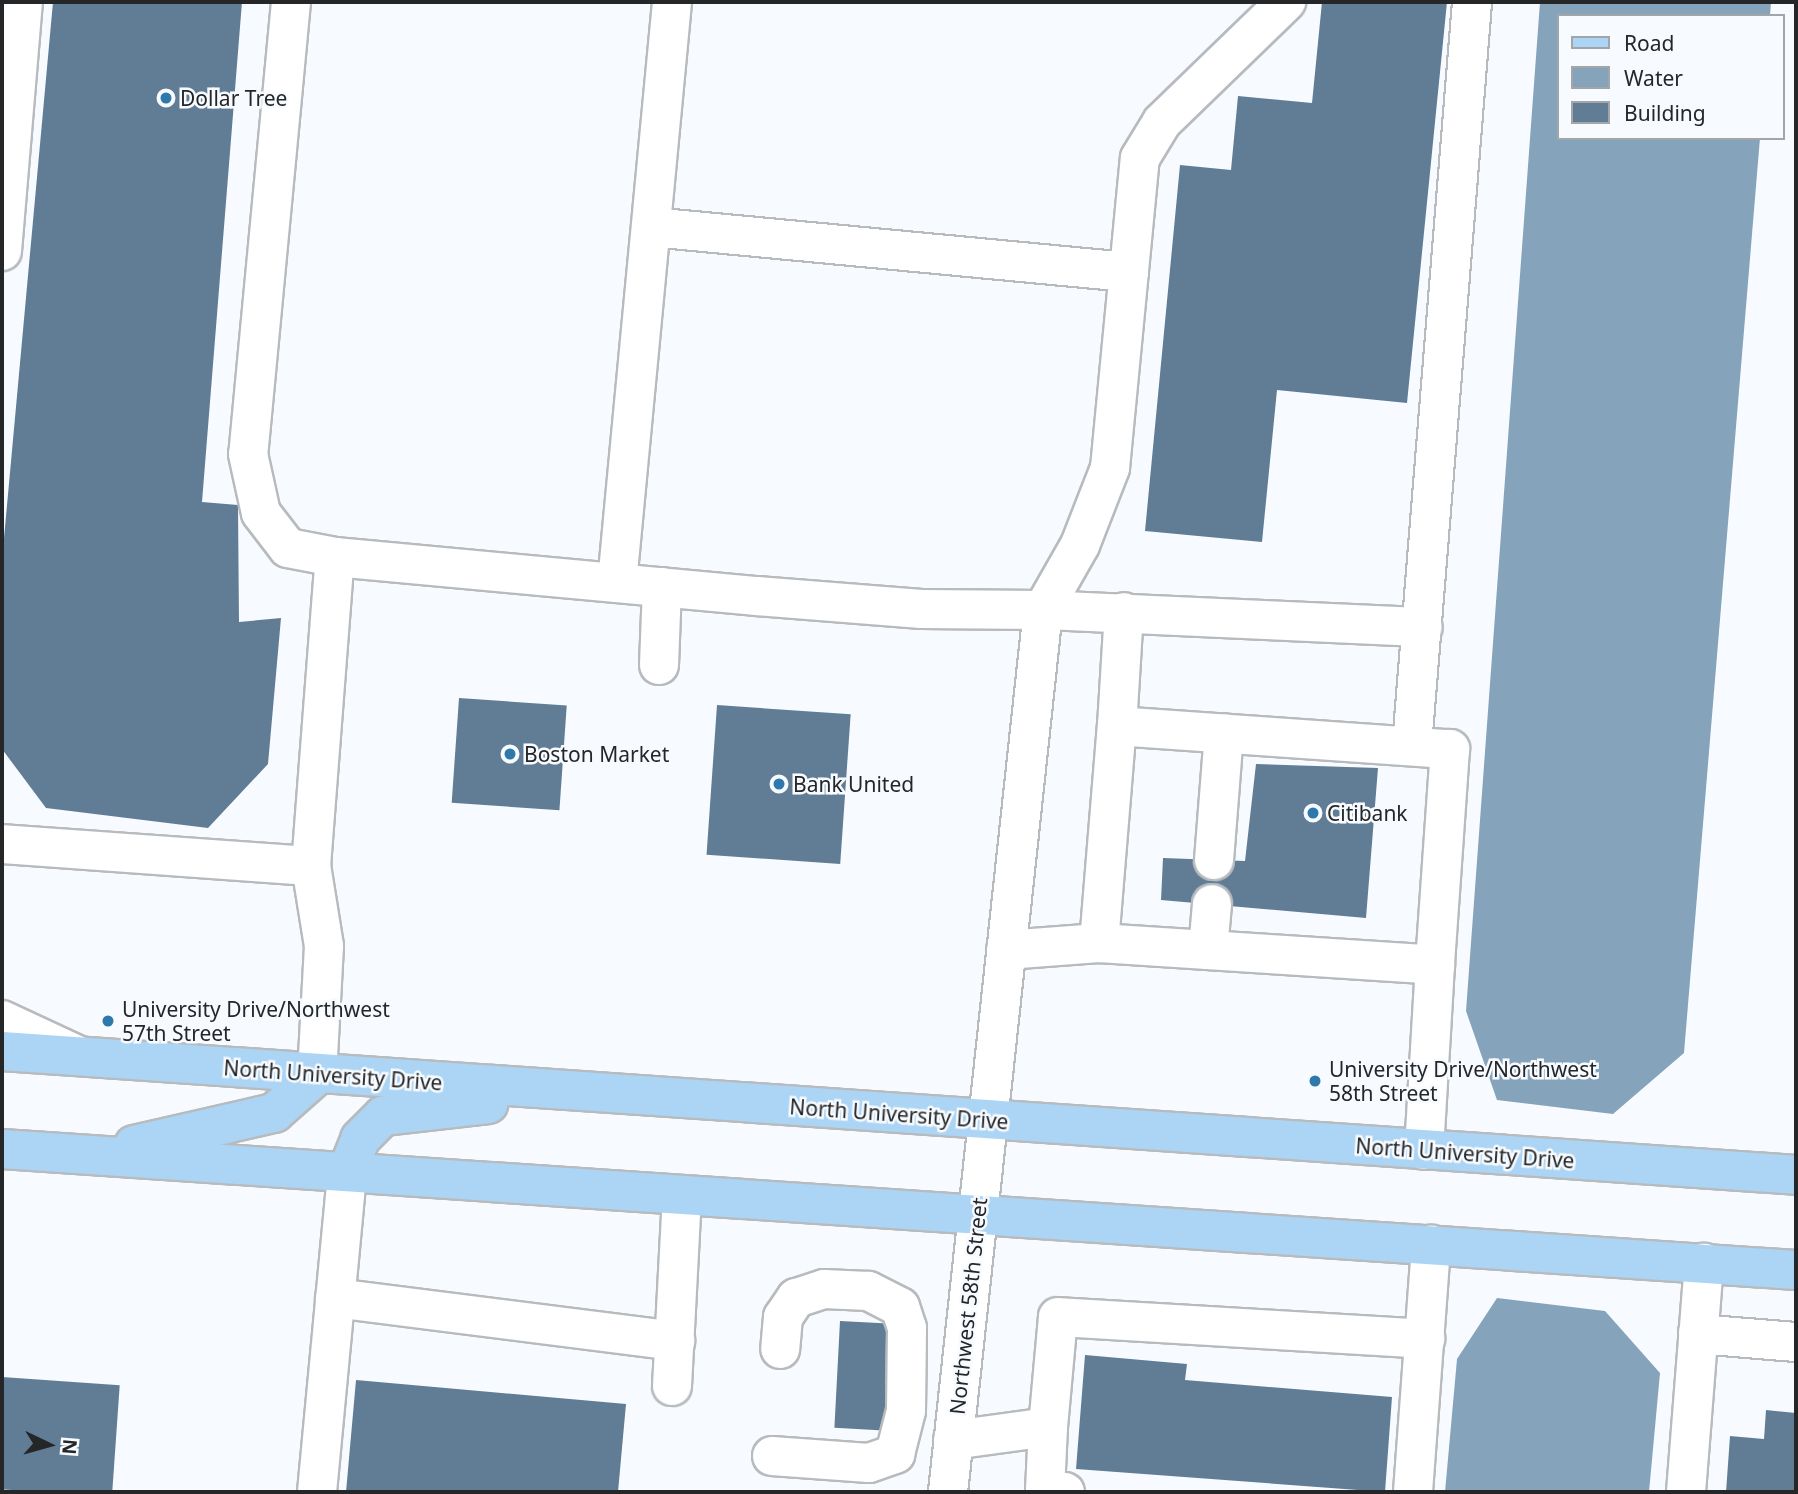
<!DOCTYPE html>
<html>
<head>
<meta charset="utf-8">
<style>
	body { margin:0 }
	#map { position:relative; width:1798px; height:1494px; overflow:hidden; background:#f7fbff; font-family:"Noto Sans",sans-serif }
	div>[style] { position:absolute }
	.water>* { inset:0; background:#86a3bc }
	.building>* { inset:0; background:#617d95; transform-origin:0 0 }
	.roads { filter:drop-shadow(2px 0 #b7bbbe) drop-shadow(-2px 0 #b7bbbe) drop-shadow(0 2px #b7bbbe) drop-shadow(0 -2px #b7bbbe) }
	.minor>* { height:38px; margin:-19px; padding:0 19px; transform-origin:19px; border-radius:19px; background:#fff }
	.major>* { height:38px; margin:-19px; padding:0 19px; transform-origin:19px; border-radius:19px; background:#acd5f5 }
	.dots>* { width:19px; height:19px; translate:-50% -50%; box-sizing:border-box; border:4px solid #f7fbff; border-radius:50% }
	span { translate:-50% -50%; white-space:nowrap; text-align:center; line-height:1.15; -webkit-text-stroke:5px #f7fbff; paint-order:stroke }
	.poi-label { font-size:21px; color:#242627 }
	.left { translate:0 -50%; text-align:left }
	.street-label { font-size:21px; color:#242627 }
	.frame { position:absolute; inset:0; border:4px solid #242627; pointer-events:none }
	.legend { position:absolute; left:1557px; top:14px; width:228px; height:126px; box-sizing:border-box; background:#f7fbff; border:2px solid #a3a6a9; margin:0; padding:9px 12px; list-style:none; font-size:21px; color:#242627 }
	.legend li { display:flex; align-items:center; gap:14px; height:35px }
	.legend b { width:35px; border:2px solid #a3a6a9 }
	.north { position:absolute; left:14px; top:1410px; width:70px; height:70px; -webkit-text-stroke:5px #f7fbff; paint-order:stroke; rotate:95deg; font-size:19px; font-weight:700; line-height:28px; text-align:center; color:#242627 }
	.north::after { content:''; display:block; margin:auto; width:24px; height:32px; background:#242627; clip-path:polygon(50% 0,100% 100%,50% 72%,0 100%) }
</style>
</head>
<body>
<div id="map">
	<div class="water">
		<div style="clip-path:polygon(1540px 2px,1771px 2px,1770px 16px,1558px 16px,1558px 138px,1760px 138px,1684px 1053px,1613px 1114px,1497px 1100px,1466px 1011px)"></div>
		<div style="clip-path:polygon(1497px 1298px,1605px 1311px,1660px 1373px,1649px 1492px,1445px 1492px,1457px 1359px)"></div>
	</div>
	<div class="building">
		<div style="clip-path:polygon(53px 2px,242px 2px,202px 502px,238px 505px,239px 622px,281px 618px,268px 764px,208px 828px,46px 808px,2px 749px,2px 560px)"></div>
		<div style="clip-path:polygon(1322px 2px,1447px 2px,1407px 403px,1277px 390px,1262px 542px,1145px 531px,1180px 165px,1231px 170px,1238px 96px,1312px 103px)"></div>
		<div style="left:459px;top:698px;width:108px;height:105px;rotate:4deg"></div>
		<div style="left:717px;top:705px;width:134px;height:150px;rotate:4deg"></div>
		<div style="clip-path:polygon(1256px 764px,1378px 768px,1366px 918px,1161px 900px,1163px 858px,1245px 861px)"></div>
		<div style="left:840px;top:1321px;width:58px;height:107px;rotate:3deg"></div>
		<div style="clip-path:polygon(1085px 1355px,1187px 1364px,1185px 1380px,1392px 1397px,1385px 1492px,1076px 1469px)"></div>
		<div style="left:2px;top:1377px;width:118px;height:112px;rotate:4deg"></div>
		<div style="clip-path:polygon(356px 1380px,626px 1404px,618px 1492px,346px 1492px)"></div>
		<div style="clip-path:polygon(1766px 1410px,1796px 1413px,1796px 1492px,1726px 1492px,1730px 1436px,1764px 1439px)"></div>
	</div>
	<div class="roads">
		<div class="minor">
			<div style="left:291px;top:2px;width:454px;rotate:95.4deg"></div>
			<div style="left:248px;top:454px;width:60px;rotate:77.6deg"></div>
			<div style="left:261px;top:513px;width:44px;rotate:52.4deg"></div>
			<div style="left:288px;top:548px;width:48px;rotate:10.8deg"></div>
			<div style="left:335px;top:557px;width:424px;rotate:5.3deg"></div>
			<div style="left:757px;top:596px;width:165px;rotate:4.5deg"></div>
			<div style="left:921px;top:609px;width:122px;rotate:0.5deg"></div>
			<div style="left:1043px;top:610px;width:75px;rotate:-60.4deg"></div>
			<div style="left:1080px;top:545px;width:83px;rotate:-68.7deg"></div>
			<div style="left:1110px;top:468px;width:311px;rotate:-84.5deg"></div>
			<div style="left:1140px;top:158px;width:42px;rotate:-58.6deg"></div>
			<div style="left:1162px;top:122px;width:173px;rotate:-44.1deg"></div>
			<div style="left:651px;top:227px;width:480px;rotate:5.4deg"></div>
			<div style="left:2px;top:251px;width:250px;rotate:-85.2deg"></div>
			<div style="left:617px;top:583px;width:584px;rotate:-84.59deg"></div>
			<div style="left:659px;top:665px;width:78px;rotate:-87.8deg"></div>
			<div style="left:1117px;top:726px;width:114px;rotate:-86.5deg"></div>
			<div style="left:1412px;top:745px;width:745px;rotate:-85.38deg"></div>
			<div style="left:2px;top:844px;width:310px;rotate:4.1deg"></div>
			<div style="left:1214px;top:860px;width:127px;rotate:-85.5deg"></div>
			<div style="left:1099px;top:943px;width:337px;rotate:3.7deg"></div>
			<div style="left:1435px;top:965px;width:185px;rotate:93.4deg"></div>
			<div style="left:1006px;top:950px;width:93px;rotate:-4.3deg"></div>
			<div style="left:1099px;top:943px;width:218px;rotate:-85.3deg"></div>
			<div style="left:1117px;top:726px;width:334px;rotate:4deg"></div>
			<div style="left:1450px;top:749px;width:217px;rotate:94deg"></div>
			<div style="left:1208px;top:950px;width:46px;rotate:-85deg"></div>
			<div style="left:2px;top:1020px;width:81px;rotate:25deg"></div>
			<div style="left:317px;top:1075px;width:129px;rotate:-86.9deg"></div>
			<div style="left:324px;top:946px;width:81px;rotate:-99.2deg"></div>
			<div style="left:311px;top:866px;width:310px;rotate:-85.6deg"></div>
			<div style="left:335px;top:1298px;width:343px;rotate:7.2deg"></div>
			<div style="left:1698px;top:1334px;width:98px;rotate:4.7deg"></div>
			<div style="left:672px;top:1386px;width:191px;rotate:-87deg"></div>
			<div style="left:1048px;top:1427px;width:110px;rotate:-84.8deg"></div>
			<div style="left:1058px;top:1317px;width:368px;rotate:3.4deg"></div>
			<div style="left:953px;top:1440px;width:96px;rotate:-7.8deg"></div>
			<div style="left:1048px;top:1427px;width:64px;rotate:92.7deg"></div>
			<div style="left:1045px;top:1491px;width:20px;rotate:3deg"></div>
			<div style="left:772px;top:1456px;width:97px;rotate:4.1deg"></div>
			<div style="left:869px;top:1463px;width:28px;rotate:-19deg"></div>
			<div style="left:895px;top:1454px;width:44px;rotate:-75.7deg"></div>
			<div style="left:906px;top:1411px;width:83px;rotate:-89.3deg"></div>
			<div style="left:907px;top:1328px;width:22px;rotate:-108deg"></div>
			<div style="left:900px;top:1307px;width:36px;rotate:-153deg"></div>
			<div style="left:868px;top:1291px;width:44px;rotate:-177.4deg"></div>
			<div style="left:824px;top:1289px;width:29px;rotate:162deg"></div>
			<div style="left:796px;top:1298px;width:23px;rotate:124deg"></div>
			<div style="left:783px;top:1317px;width:32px;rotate:95deg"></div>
			<div style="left:317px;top:1492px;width:321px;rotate:-84.6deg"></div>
			<div style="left:948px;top:1492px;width:887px;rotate:-83.85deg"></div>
			<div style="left:1043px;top:610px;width:380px;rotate:2.6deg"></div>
			<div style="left:1413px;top:1492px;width:248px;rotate:-85.8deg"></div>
			<div style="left:1686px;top:1492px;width:230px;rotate:-85.5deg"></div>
		</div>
		<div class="major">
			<div style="left:2px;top:1051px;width:1798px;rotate:3.95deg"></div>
			<div style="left:134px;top:1145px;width:144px;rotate:-12.9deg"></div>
			<div style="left:274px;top:1113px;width:57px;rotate:-41.5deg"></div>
			<div style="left:2px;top:1149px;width:1798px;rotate:3.86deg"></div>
			<div style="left:347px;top:1172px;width:35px;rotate:-68deg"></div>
			<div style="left:360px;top:1139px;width:33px;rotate:-45deg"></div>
			<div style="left:383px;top:1116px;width:106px;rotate:-6.5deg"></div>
		</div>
	</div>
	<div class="dots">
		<div style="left:166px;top:98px;background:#2f78ac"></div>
		<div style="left:510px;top:754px;background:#2f78ac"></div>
		<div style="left:779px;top:784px;background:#2f78ac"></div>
		<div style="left:1313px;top:813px;background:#2f78ac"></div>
		<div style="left:108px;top:1021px;background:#2f78ac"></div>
		<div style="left:1315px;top:1081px;background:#2f78ac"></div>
	</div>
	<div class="poi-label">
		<span class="left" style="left:180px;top:98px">Dollar Tree</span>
		<span class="left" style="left:524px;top:754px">Boston Market</span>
		<span class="left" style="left:793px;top:784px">Bank United</span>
		<span class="left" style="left:1327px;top:813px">Citibank</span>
		<span class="left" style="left:122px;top:1021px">University Drive/Northwest<br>57th Street</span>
		<span class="left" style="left:1329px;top:1081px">University Drive/Northwest<br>58th Street</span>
	</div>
	<div class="street-label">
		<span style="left:333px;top:1075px;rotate:4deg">North University Drive</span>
		<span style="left:899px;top:1114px;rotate:4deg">North University Drive</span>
		<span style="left:1465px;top:1153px;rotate:4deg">North University Drive</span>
		<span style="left:968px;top:1306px;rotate:-84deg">Northwest 58th Street</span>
	</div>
	<div class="frame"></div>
	<ul class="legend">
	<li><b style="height:9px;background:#acd5f5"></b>Road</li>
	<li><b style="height:19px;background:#86a3bc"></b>Water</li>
	<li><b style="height:19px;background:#617d95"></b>Building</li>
	</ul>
	<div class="north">N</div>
</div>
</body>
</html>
